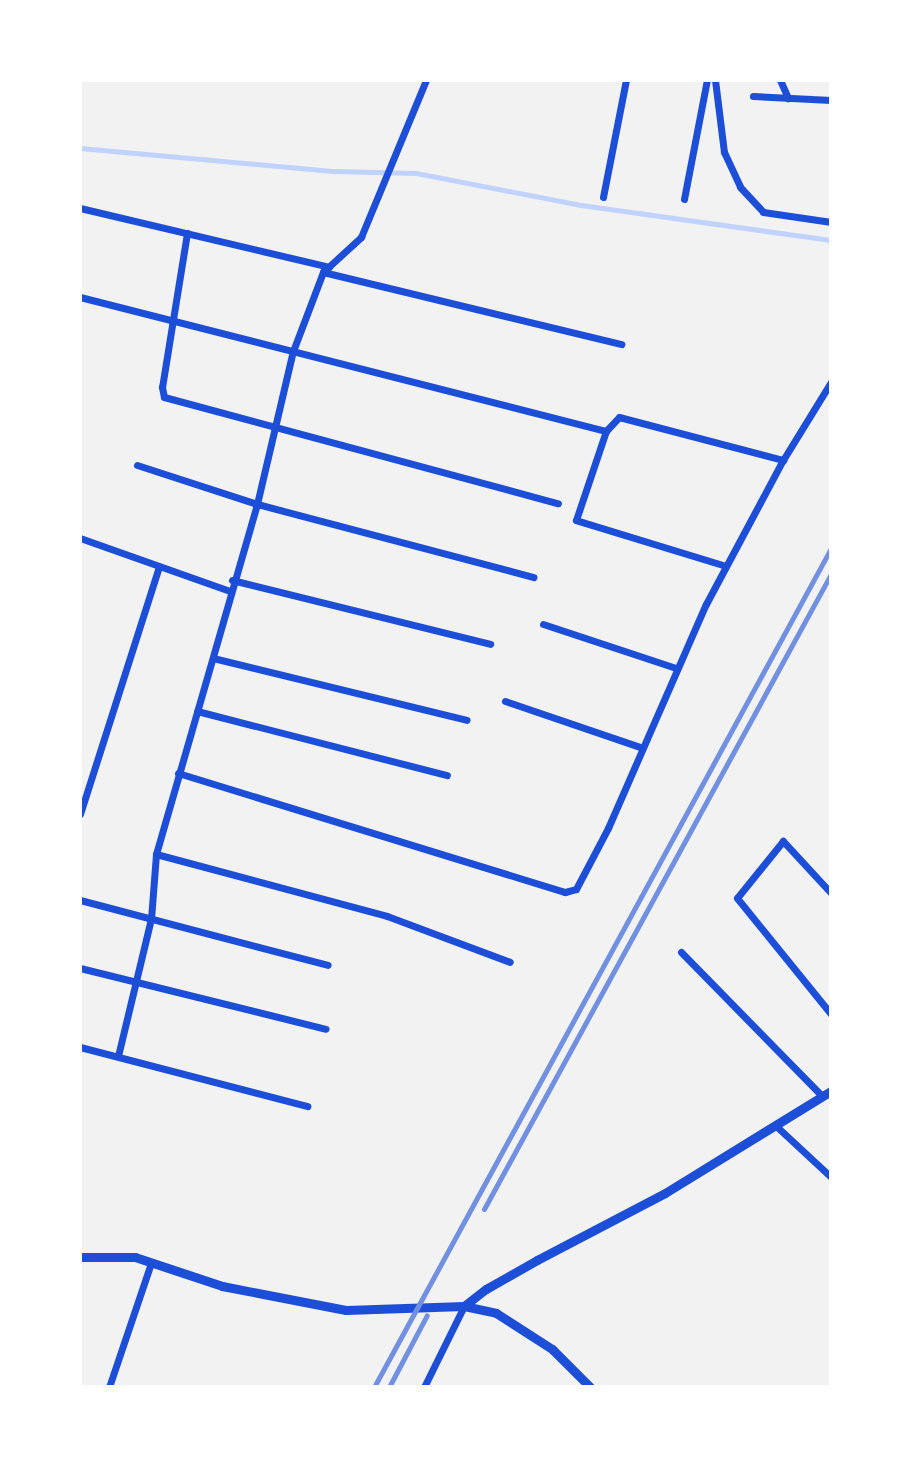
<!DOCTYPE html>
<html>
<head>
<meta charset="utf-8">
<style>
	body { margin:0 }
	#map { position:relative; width:911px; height:1467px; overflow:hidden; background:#f2f2f2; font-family:Quicksand,sans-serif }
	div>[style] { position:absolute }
	.stream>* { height:5px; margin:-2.5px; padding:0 2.5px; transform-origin:2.5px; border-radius:2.5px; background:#bfd3fe }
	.minor>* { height:7px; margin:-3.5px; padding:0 3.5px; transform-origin:3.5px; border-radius:3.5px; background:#1d4ed8 }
	.tertiary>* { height:9px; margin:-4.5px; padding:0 4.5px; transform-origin:4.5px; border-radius:4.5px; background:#1d4ed8 }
	.rail>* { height:5px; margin:-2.5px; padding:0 2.5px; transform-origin:2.5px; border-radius:2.5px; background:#7290e2 }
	span { translate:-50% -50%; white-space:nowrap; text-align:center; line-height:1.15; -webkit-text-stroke:8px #fff; paint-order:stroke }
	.frame { position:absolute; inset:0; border:82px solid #fff; pointer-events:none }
</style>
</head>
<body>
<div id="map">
	<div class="stream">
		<div style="left:80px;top:148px;width:256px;rotate:5.2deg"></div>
		<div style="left:335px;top:171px;width:81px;rotate:1.4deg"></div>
		<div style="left:416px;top:173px;width:168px;rotate:11deg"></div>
		<div style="left:581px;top:205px;width:252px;rotate:8deg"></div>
	</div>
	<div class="minor">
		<div style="left:715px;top:80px;width:73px;rotate:82.9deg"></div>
		<div style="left:724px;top:152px;width:38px;rotate:65deg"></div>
		<div style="left:740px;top:187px;width:34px;rotate:47deg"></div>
		<div style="left:763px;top:212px;width:69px;rotate:8.4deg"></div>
		<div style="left:780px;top:80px;width:20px;rotate:66deg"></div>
		<div style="left:753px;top:96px;width:78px;rotate:2.9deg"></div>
		<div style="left:603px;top:197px;width:119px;rotate:-78.9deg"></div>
		<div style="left:684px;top:199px;width:121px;rotate:-79.1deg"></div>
		<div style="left:80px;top:208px;width:256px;rotate:13.3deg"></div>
		<div style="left:187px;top:233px;width:156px;rotate:99.2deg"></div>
		<div style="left:162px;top:387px;width:10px;rotate:79deg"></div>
		<div style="left:164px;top:397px;width:408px;rotate:15.1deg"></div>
		<div style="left:323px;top:272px;width:307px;rotate:13.6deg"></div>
		<div style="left:80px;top:297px;width:543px;rotate:14.29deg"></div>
		<div style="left:137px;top:465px;width:126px;rotate:18deg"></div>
		<div style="left:257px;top:504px;width:286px;rotate:14.8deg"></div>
		<div style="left:80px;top:538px;width:159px;rotate:19.5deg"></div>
		<div style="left:726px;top:566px;width:157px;rotate:-163deg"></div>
		<div style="left:576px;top:520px;width:94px;rotate:-71.4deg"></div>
		<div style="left:606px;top:431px;width:19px;rotate:-47deg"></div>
		<div style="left:619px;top:417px;width:170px;rotate:14.7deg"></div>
		<div style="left:232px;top:580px;width:266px;rotate:13.9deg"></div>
		<div style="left:543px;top:624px;width:140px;rotate:18.3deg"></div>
		<div style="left:213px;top:658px;width:261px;rotate:13.7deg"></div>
		<div style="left:505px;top:701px;width:143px;rotate:18.8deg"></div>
		<div style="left:197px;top:711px;width:258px;rotate:14.4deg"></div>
		<div style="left:178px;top:773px;width:405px;rotate:17.1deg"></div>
		<div style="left:565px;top:892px;width:11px;rotate:-15deg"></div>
		<div style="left:576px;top:889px;width:69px;rotate:-62.3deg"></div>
		<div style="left:608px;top:828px;width:244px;rotate:-66.4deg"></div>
		<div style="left:706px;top:604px;width:163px;rotate:-61.9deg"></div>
		<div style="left:783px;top:460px;width:92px;rotate:-58.4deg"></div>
		<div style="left:80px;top:814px;width:260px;rotate:-72.3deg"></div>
		<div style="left:156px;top:854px;width:239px;rotate:15deg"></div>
		<div style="left:387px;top:916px;width:131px;rotate:20.5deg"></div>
		<div style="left:831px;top:893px;width:71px;rotate:-132.7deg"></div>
		<div style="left:783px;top:841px;width:73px;rotate:128.9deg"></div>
		<div style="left:737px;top:898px;width:149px;rotate:51deg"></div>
		<div style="left:80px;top:900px;width:256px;rotate:14.7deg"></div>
		<div style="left:681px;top:952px;width:202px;rotate:45.6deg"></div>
		<div style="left:80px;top:968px;width:253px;rotate:13.9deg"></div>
		<div style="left:80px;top:1047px;width:235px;rotate:14.6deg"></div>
		<div style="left:118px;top:1056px;width:141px;rotate:-76.5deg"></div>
		<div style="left:151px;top:919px;width:65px;rotate:-85.6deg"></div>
		<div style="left:156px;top:854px;width:364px;rotate:-73.9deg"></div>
		<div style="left:257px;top:504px;width:157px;rotate:-76.8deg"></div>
		<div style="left:293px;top:351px;width:85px;rotate:-69.2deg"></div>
		<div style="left:323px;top:272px;width:52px;rotate:-42.6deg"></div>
		<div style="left:361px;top:237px;width:170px;rotate:-67.5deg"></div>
		<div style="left:775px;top:1125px;width:76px;rotate:42.9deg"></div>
		<div style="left:109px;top:1387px;width:131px;rotate:-71.3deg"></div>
		<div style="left:424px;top:1387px;width:90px;rotate:-63.7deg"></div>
	</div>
	<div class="tertiary">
		<div style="left:80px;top:1257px;width:55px"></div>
		<div style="left:135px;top:1257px;width:92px;rotate:18.4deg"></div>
		<div style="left:222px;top:1286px;width:126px;rotate:11deg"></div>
		<div style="left:346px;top:1310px;width:118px;rotate:-1.9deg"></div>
		<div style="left:464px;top:1306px;width:33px;rotate:12deg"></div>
		<div style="left:496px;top:1313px;width:67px;rotate:32.7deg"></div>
		<div style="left:552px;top:1349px;width:54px;rotate:45deg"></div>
		<div style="left:464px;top:1306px;width:28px;rotate:-38deg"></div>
		<div style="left:486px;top:1289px;width:59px;rotate:-29.6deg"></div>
		<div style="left:537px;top:1260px;width:144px;rotate:-27.6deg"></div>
		<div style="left:665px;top:1193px;width:195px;rotate:-31.6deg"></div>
	</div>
	<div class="rail">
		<div style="left:484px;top:1209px;width:724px;rotate:-61.35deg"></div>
		<div style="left:374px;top:1387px;width:955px;rotate:-61.42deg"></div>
		<div style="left:389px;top:1387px;width:81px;rotate:-62.2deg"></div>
	</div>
	<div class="frame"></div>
</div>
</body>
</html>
